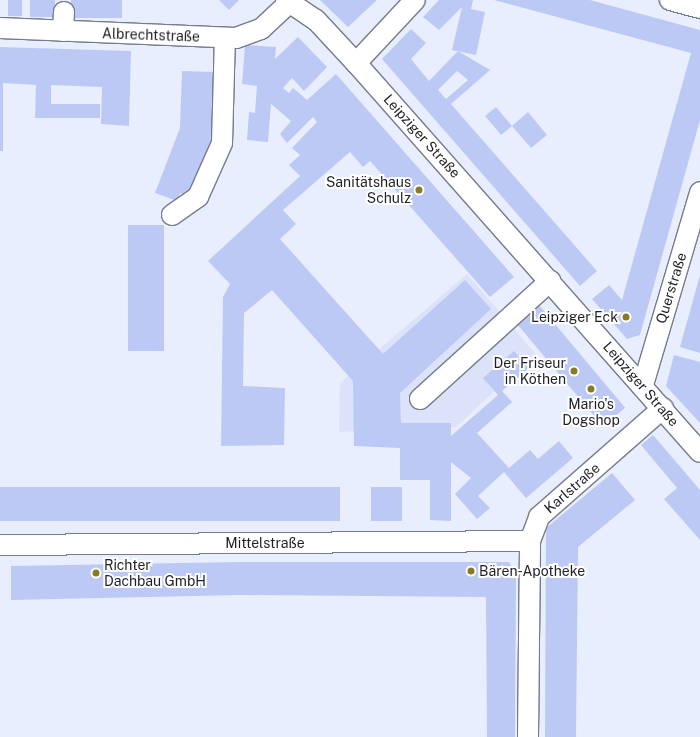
<!DOCTYPE html>
<html>
<head>
<meta charset="utf-8">
<style>
	body { margin:0 }
	#map { position:relative; width:700px; height:737px; overflow:hidden; background:#e8eefe; font-family:"Public Sans",sans-serif }
	div>[style] { position:absolute }
	.built>* { inset:0; background:#dbe2fa }
	.building>* { inset:0; background:#bcc9f4; transform-origin:0 0 }
	.roads { filter:drop-shadow(1px 0 #767b8a) drop-shadow(-1px 0 #767b8a) drop-shadow(0 1px #767b8a) drop-shadow(0 -1px #767b8a) }
	.minor>* { height:20px; margin:-10px; padding:0 10px; transform-origin:10px; border-radius:10px; background:#fff }
	.dots>* { width:11px; height:11px; translate:-50% -50%; box-sizing:border-box; border:2px solid #fff; border-radius:50% }
	span { translate:-50% -50%; white-space:nowrap; text-align:center; line-height:1.15; -webkit-text-stroke:4px #fff; paint-order:stroke }
	.street-label { font-size:14px; color:#1d1f25 }
	.poi-label { font-size:14px; color:#1d1f25 }
	.right { translate:-100% -50%; text-align:right }
	.left { translate:0 -50%; text-align:left }
</style>
</head>
<body>
<div id="map">
	<div class="built">
		<div style="clip-path:polygon(467px 274px,535px 353px,456px 427px,339px 432px,340px 383px)"></div>
	</div>
	<div class="building">
		<div style="left:8px;top:0;width:14px;height:16px"></div>
		<div style="left:30px;top:0;width:25px;height:17px"></div>
		<div style="left:71px;top:0;width:51px;height:18px"></div>
		<div style="clip-path:polygon(219px 0,239px 0,229px 10px)"></div>
		<div style="clip-path:polygon(320px 0,377px 0,348px 27px)"></div>
		<div style="clip-path:polygon(439px 0,473px 0,471px 9px,485px 12px,476px 55px,452px 50px,462px 7px,439px 30px,423px 17px)"></div>
		<div style="clip-path:polygon(494px 0,590px 0,700px 30px,700px 120px,640px 335px,627px 339px,592px 299px,609px 285px,622px 300px,691px 53px)"></div>
		<div style="clip-path:polygon(evenodd,411px 29px,426px 43px,411px 59px,429px 81px,458px 51px,490px 70px,451px 104px,597px 271px,580px 286px,382px 59px,411px 29px,457px 71px,468px 80px,446px 99px,438px 90px,457px 71px)"></div>
		<div style="clip-path:polygon(298px 37px,327px 67px,304px 91px,292px 78px,283px 88px,289px 93px,293px 88px,307px 100px,336px 74px,514px 277px,490px 297px,370px 161px,363px 167px,350px 152px,283px 210px,296px 224px,280px 239px,383px 354px,465px 280px,491px 309px,400px 393px,401px 423px,451px 423px,451px 436px,498px 395px,483px 378px,514px 351px,529px 368px,502px 391px,512px 402px,477px 433px,509px 468px,530px 450px,538px 459px,559px 441px,573px 458px,526px 498px,504px 472px,478px 496px,490px 508px,477px 519px,455px 494px,471px 478px,451px 462px,451px 521px,430px 520px,430px 480px,400px 480px,400px 448px,354px 446px,353px 381px,272px 290px,244px 313px,243px 386px,285px 388px,284px 445px,221px 446px,223px 297px,230px 284px,208px 261px,300px 176px,289px 165px,300px 155px,292px 148px,317px 122px,313px 117px,287px 143px,280px 134px,291px 121px,271px 104px,268px 142px,247px 140px,249px 112px,255px 113px,257px 86px,242px 84px,245px 45px,276px 47px,275px 59px)"></div>
		<div style="clip-path:polygon(0 47px,131px 51px,129px 126px,101px 124px,102px 87px,51px 85px,51px 104px,100px 104px,100px 118px,35px 118px,36px 85px,3px 83px,3px 151px,0 151px)"></div>
		<div style="clip-path:polygon(182px 71px,215px 72px,212px 140px,190px 197px,180px 193px,177px 201px,155px 193px,180px 128px)"></div>
		<div style="clip-path:polygon(496px 107px,512px 126px,528px 112px,547px 135px,531px 148px,512px 126px,501px 135px,485px 116px)"></div>
		<div style="left:128px;top:225px;width:36px;height:126px"></div>
		<div style="clip-path:polygon(700px 275px,700px 353px,680px 347px)"></div>
		<div style="left:539px;top:305px;width:134px;height:29px;rotate:50deg"></div>
		<div style="clip-path:polygon(674px 355px,700px 362px,700px 423px,666px 386px)"></div>
		<div style="clip-path:polygon(653px 435px,700px 490px,700px 540px,664px 499px,677px 488px,641px 445px)"></div>
		<div style="clip-path:polygon(612px 473px,635px 500px,578px 547px,576px 737px,545px 737px,546px 528px)"></div>
		<div style="left:340px;top:487px;width:34px;height:340px;rotate:90deg"></div>
		<div style="left:371px;top:487px;width:31px;height:34px"></div>
		<div style="clip-path:polygon(239px 562px,509px 562px,516px 575px,515px 737px,487px 737px,486px 597px,239px 595px,11px 600px,11px 566px)"></div>
	</div>
	<div class="roads">
		<div class="minor">
			<div style="left:286px;top:0;width:36px;rotate:34deg"></div>
			<div style="left:316px;top:20px;width:59px;rotate:47.1deg"></div>
			<div style="left:356px;top:63px;width:519px;rotate:48.51deg"></div>
			<div style="left:670px;top:0;width:31px;rotate:15deg"></div>
			<div style="left:0;top:28px;width:236px;rotate:2.4deg"></div>
			<div style="left:236px;top:38px;width:27px;rotate:-20deg"></div>
			<div style="left:261px;top:29px;width:38px;rotate:-43deg"></div>
			<div style="left:63px;top:31px;width:19px;rotate:-87deg"></div>
			<div style="left:356px;top:63px;width:86px;rotate:-46.9deg"></div>
			<div style="left:172px;top:215px;width:32px;rotate:-35deg"></div>
			<div style="left:198px;top:197px;width:59px;rotate:-66deg"></div>
			<div style="left:222px;top:143px;width:105px;rotate:-88.4deg"></div>
			<div style="left:643px;top:385px;width:201px;rotate:-73.5deg"></div>
			<div style="left:420px;top:399px;width:176px;rotate:-42.2deg"></div>
			<div style="left:0;top:545px;width:530px;rotate:-0.43deg"></div>
			<div style="left:528px;top:737px;width:196px;rotate:-89.4deg"></div>
			<div style="left:530px;top:541px;width:26px;rotate:-69deg"></div>
			<div style="left:539px;top:517px;width:165px;rotate:-41.3deg"></div>
		</div>
	</div>
	<div class="dots">
		<div style="left:419px;top:190px;background:#867c23"></div>
		<div style="left:626px;top:317px;background:#867c23"></div>
		<div style="left:574px;top:371px;background:#867c23"></div>
		<div style="left:591px;top:389px;background:#867c23"></div>
		<div style="left:471px;top:571px;background:#867c23"></div>
		<div style="left:96px;top:573px;background:#867c23"></div>
	</div>
	<div class="street-label">
		<span style="left:151px;top:35px;rotate:2deg">Albrechtstraße</span>
		<span style="left:422px;top:136px;rotate:48deg">Leipziger Straße</span>
		<span style="left:671px;top:288px;rotate:-73deg">Querstraße</span>
		<span style="left:641px;top:384px;rotate:49deg">Leipziger Straße</span>
		<span style="left:572px;top:488px;rotate:-41deg">Karlstraße</span>
		<span style="left:265px;top:543px">Mittelstraße</span>
	</div>
	<div class="poi-label">
		<span class="right" style="left:411px;top:190px">Sanitätshaus<br>Schulz</span>
		<span class="right" style="left:618px;top:317px">Leipziger Eck</span>
		<span class="right" style="left:566px;top:371px">Der Friseur<br>in Köthen</span>
		<span style="left:591px;top:412px">Mario's<br>Dogshop</span>
		<span class="left" style="left:104px;top:573px">Richter<br>Dachbau GmbH</span>
		<span class="left" style="left:479px;top:571px">Bären-Apotheke</span>
	</div>
</div>
</body>
</html>
